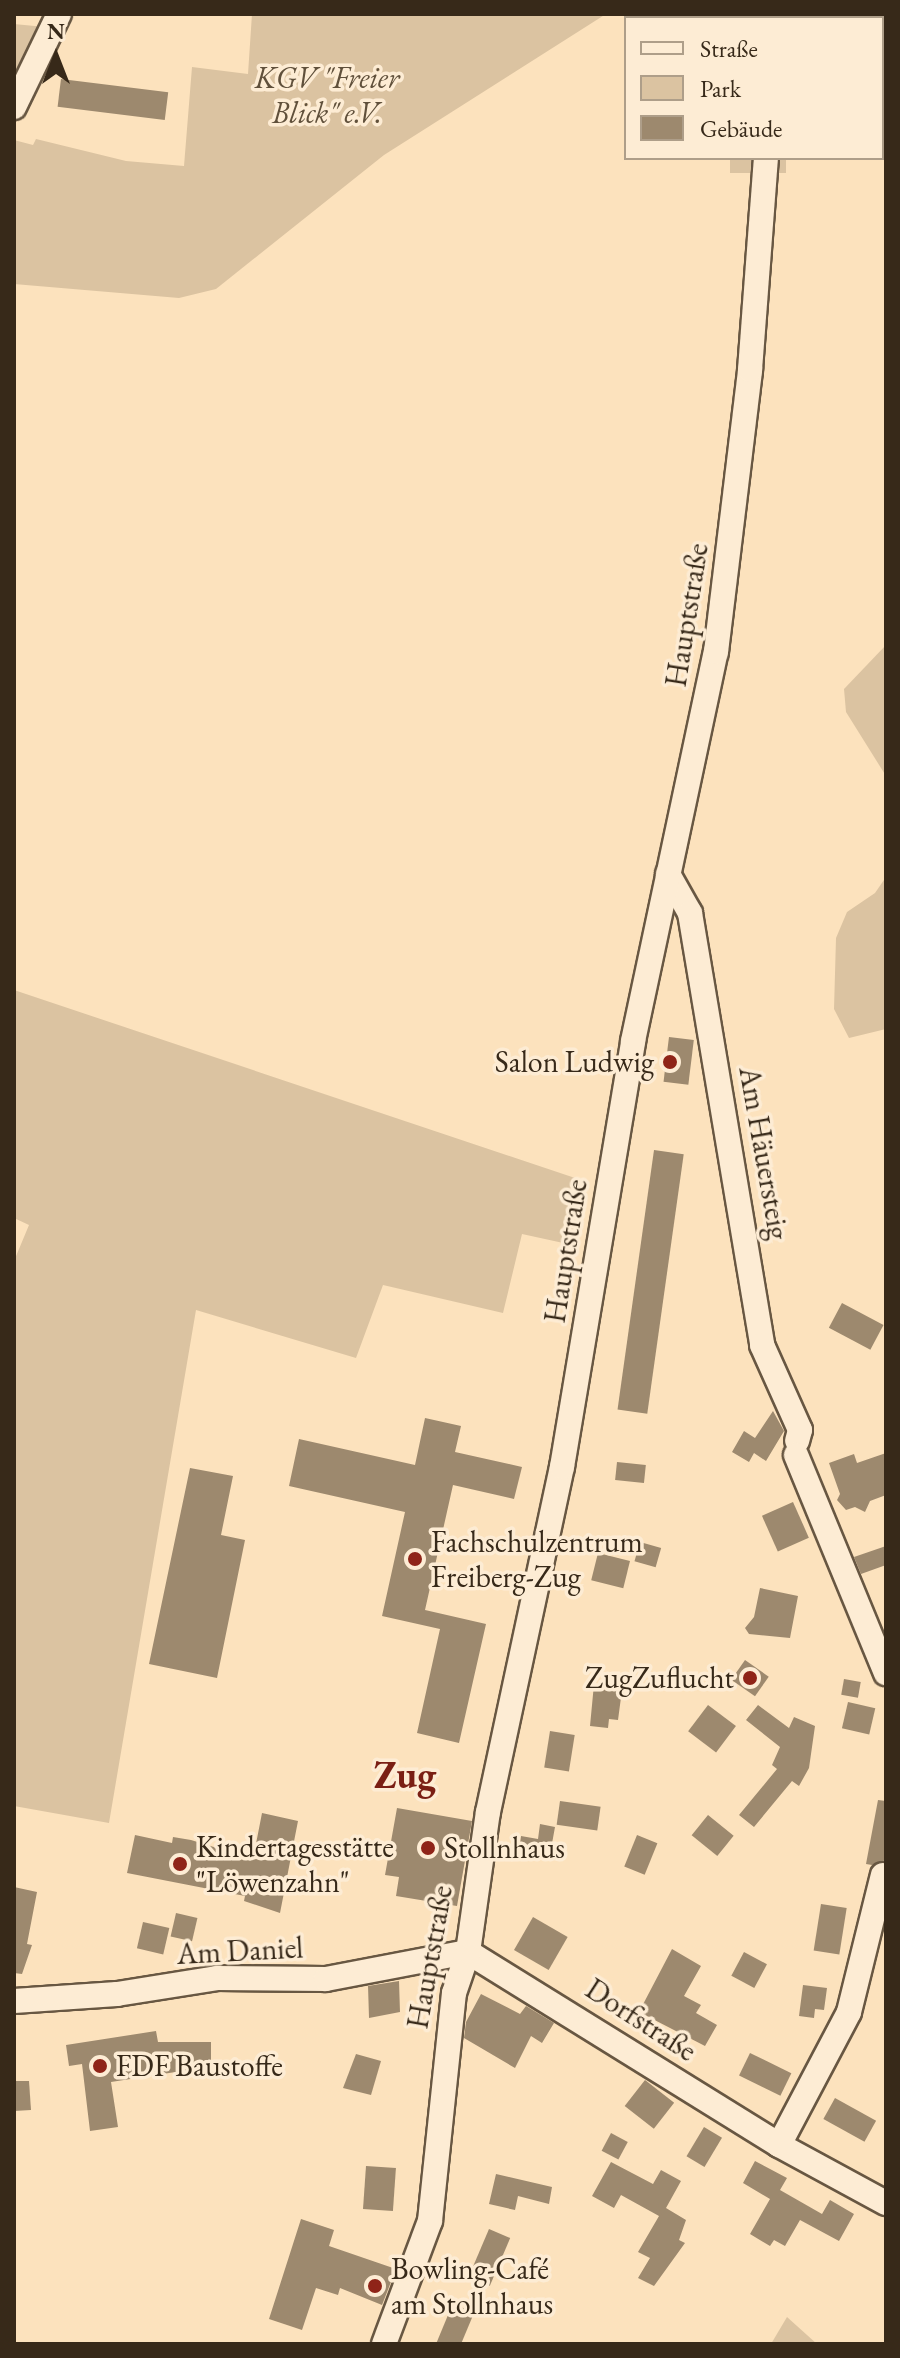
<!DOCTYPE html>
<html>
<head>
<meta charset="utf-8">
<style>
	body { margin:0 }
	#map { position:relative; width:900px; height:2358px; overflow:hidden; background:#fce2bd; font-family:"EB Garamond",serif }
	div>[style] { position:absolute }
	.green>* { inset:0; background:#dbc3a1; transform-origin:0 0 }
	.building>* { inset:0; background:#9d896e; transform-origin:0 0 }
	.roads { filter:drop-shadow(2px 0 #685742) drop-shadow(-2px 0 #685742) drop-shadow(0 2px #685742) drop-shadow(0 -2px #685742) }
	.minor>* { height:24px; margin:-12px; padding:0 12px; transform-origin:12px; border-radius:12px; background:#fdecd4 }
	.dots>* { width:22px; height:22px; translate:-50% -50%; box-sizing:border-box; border:4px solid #fdecd4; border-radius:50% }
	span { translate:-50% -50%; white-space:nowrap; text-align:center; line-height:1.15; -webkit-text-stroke:7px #fdecd4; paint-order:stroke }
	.park-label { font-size:30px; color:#60503b; font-style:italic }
	.street-label { font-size:30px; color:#372919 }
	.poi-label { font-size:30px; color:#372919 }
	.right { translate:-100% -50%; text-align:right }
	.left { translate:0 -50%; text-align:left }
	.district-label { font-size:38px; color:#7a1f14; font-weight:700 }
	.frame { position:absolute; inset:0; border:16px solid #372919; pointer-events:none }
	.legend { position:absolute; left:624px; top:16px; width:260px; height:144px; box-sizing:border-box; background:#fdecd4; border:2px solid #ae9e89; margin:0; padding:10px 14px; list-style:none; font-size:24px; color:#372919 }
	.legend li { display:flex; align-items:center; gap:16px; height:40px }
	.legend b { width:40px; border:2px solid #ae9e89 }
	.north { position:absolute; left:16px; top:16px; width:80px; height:80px; -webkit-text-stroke:6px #fdecd4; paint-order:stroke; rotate:0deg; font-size:22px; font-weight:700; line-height:32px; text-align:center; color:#372919 }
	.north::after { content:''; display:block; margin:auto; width:28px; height:36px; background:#372919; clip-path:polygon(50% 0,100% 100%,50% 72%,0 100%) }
</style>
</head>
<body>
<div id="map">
	<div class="green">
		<div style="clip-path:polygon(252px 14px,606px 14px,384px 155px,216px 289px,179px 298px,14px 284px,14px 140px,33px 145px,36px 139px,126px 161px,184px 166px,192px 67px,248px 74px)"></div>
		<div style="clip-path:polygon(14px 24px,45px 27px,14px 89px)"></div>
		<div style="left:730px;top:158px;width:56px;height:15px"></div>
		<div style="clip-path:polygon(886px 645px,886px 776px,846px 712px,844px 689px)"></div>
		<div style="clip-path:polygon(886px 877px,886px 1029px,849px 1038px,834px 1009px,836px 938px,847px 912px,875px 893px)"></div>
		<div style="clip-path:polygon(14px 990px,584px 1181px,577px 1246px,522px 1234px,503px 1313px,383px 1285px,356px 1358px,196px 1310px,109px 1823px,14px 1806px,14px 1261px,29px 1225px,14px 1218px)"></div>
		<div style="clip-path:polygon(787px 2317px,817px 2344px,771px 2344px)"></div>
	</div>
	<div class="building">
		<div style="left:61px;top:79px;width:108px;height:28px;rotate:7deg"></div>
		<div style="left:669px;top:1037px;width:25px;height:45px;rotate:7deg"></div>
		<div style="left:654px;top:1150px;width:30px;height:262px;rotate:8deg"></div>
		<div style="left:842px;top:1303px;width:47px;height:28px;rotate:28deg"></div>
		<div style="clip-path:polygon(773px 1411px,784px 1431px,766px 1461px,754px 1453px,749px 1462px,732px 1452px,744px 1431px,755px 1438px)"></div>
		<div style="clip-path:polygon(425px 1418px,461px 1426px,455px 1452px,522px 1467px,514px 1499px,453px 1485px,425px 1610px,486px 1624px,459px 1743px,417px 1733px,440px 1629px,382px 1616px,405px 1512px,289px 1486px,299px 1439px,415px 1465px)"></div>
		<div style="clip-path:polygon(886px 1453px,886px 1495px,870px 1501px,865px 1512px,855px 1507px,846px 1510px,837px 1500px,840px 1494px,829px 1463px,854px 1454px,857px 1463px)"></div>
		<div style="left:617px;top:1462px;width:29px;height:18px;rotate:6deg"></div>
		<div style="clip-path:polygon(190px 1468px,233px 1476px,221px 1535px,245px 1540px,217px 1678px,149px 1664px)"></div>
		<div style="left:793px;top:1502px;width:39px;height:34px;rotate:66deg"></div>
		<div style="left:640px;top:1542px;width:22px;height:20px;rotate:16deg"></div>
		<div style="clip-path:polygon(886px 1546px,886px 1565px,861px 1574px,854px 1557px)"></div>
		<div style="left:598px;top:1553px;width:33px;height:28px;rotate:14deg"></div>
		<div style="clip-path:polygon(760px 1588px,798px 1596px,790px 1638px,749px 1634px,745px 1628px,754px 1617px)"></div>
		<div style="left:745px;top:1660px;width:29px;height:24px;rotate:35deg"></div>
		<div style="left:844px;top:1679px;width:17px;height:16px;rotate:10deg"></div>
		<div style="clip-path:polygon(594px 1684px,622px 1690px,618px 1720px,609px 1719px,608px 1728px,590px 1726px)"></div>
		<div style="left:848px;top:1702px;width:28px;height:27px;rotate:13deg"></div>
		<div style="left:708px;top:1705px;width:35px;height:33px;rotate:37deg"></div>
		<div style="clip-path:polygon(758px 1705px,789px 1728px,794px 1717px,815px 1726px,809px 1768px,799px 1786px,792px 1781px,754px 1827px,739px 1815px,777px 1769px,772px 1765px,780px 1747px,746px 1720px)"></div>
		<div style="left:550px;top:1731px;width:25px;height:37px;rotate:9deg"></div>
		<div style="clip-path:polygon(878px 1800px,886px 1801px,886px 1860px,872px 1865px,866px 1864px)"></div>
		<div style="left:560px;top:1801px;width:41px;height:24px;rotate:8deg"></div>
		<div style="clip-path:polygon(397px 1808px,472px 1821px,457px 1906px,396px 1896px,399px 1877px,385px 1875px)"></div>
		<div style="clip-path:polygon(262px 1813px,298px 1821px,280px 1913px,244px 1901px,245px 1896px,127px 1873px,135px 1835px,172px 1843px,173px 1837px,191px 1840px,253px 1859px)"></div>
		<div style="left:708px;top:1815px;width:33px;height:26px;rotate:39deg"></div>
		<div style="clip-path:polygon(540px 1824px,555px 1827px,549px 1860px,518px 1855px,521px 1836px,538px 1839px)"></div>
		<div style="left:637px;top:1835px;width:22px;height:34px;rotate:22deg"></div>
		<div style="clip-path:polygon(14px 1887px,37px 1892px,27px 1944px,32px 1945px,22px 1974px,14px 1973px)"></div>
		<div style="left:821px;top:1904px;width:26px;height:47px;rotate:9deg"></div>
		<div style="left:176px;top:1913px;width:22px;height:24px;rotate:13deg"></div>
		<div style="left:533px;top:1917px;width:40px;height:38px;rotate:30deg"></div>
		<div style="left:143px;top:1922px;width:27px;height:27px;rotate:13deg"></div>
		<div style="clip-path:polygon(672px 1949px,701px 1966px,684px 1996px,701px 2005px,696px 2013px,717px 2025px,705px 2046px,639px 2012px)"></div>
		<div style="left:744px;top:1952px;width:26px;height:27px;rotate:28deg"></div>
		<div style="clip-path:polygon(399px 1981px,400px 2012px,369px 2018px,368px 1986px)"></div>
		<div style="clip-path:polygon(803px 1985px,827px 1988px,824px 2010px,815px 2009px,814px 2018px,799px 2016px)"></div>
		<div style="clip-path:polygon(481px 1994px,520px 2014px,526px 2006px,554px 2023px,542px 2043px,531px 2036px,515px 2068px,464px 2038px,466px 2022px)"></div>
		<div style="clip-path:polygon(156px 2031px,158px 2042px,211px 2042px,211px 2076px,182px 2076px,182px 2071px,111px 2082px,118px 2127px,90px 2131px,82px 2064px,69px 2066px,66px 2045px)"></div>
		<div style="left:750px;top:2053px;width:46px;height:25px;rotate:26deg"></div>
		<div style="clip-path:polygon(356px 2054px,381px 2061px,371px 2095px,343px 2088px)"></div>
		<div style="left:645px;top:2080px;width:37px;height:33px;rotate:38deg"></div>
		<div style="clip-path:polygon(14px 2081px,29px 2081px,31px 2110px,14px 2111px)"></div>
		<div style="left:835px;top:2098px;width:47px;height:24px;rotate:29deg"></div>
		<div style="left:704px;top:2127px;width:21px;height:34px;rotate:31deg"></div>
		<div style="left:611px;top:2133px;width:19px;height:20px;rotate:28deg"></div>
		<div style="clip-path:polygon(755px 2161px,787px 2178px,780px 2190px,822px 2214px,830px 2200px,854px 2214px,839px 2241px,800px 2220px,785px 2246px,774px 2240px,770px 2246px,750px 2234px,770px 2199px,743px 2183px)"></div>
		<div style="clip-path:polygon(611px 2162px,653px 2184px,661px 2170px,681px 2181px,666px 2208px,686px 2220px,679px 2240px,685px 2243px,654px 2286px,638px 2278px,650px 2258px,638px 2252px,659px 2216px,621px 2195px,614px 2208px,592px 2196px)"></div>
		<div style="left:366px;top:2166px;width:30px;height:43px;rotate:4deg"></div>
		<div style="clip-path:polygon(496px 2174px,552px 2187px,549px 2204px,518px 2196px,515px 2210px,489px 2204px)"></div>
		<div style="clip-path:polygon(301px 2219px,334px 2230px,329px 2246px,396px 2269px,382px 2305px,340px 2288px,338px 2295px,316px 2288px,302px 2330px,269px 2319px)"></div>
		<div style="left:489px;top:2229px;width:23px;height:52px;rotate:23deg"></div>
		<div style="clip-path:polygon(453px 2303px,474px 2313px,461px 2344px,436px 2344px)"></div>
	</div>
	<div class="roads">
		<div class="minor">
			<div style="left:776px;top:18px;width:4px;rotate:-76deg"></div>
			<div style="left:14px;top:107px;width:103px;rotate:-64.2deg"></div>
			<div style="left:668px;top:874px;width:45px;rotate:60.6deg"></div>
			<div style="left:690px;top:913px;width:438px;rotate:80.5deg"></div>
			<div style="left:762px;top:1345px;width:93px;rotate:65.9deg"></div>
			<div style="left:800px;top:1430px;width:11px;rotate:105deg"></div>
			<div style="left:796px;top:1455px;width:236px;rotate:67.6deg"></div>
			<div style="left:468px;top:1952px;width:366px;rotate:31.8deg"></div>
			<div style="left:779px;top:2145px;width:122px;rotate:28.5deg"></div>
			<div style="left:14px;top:2001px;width:103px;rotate:-3.9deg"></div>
			<div style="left:117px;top:1994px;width:101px;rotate:-9.1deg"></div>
			<div style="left:217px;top:1978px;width:109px;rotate:0.5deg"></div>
			<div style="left:326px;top:1979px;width:145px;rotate:-10.8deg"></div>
			<div style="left:779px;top:2145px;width:150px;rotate:-62.2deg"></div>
			<div style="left:849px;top:2012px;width:141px;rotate:-76.1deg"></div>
			<div style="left:384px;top:2344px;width:131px;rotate:-69.5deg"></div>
			<div style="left:430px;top:2221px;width:229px;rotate:-84deg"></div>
			<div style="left:454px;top:1993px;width:43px;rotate:-71.1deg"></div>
			<div style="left:468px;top:1952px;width:141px;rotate:-81.9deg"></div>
			<div style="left:488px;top:1812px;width:353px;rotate:-77.9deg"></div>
			<div style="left:562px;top:1467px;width:432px;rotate:-80.5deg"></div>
			<div style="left:633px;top:1041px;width:398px;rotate:-78deg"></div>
			<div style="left:716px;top:652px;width:284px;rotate:-83.1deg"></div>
			<div style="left:750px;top:370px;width:213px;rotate:-85.7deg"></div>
		</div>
	</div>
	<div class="dots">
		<div style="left:670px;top:1062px;background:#8f2418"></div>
		<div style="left:415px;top:1559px;background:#8f2418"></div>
		<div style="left:750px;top:1678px;background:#8f2418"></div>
		<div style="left:428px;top:1848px;background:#8f2418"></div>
		<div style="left:180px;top:1864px;background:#8f2418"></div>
		<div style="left:100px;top:2066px;background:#8f2418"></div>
		<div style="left:375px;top:2286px;background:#8f2418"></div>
	</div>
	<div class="park-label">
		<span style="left:327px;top:95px">KGV "Freier<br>Blick" e.V.</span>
	</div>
	<div class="street-label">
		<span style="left:687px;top:615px;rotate:-81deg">Hauptstraße</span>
		<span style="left:764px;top:1153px;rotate:80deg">Am Häuersteig</span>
		<span style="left:566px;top:1251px;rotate:-81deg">Hauptstraße</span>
		<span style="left:240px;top:1951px;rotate:-3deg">Am Daniel</span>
		<span style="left:430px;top:1957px;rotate:-80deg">Hauptstraße</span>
		<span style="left:641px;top:2020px;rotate:33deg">Dorfstraße</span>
	</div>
	<div class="poi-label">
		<span class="right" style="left:654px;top:1062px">Salon Ludwig</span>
		<span class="left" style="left:431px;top:1559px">Fachschulzentrum<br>Freiberg-Zug</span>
		<span class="right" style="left:734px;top:1678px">ZugZuflucht</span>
		<span class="left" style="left:196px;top:1864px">Kindertagesstätte<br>"Löwenzahn"</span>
		<span class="left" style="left:444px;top:1848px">Stollnhaus</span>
		<span class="left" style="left:116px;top:2066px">FDF Baustoffe</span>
		<span class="left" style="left:391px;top:2286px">Bowling-Café<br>am Stollnhaus</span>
	</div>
	<div class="district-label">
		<span style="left:405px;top:1775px">Zug</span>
	</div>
	<div class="frame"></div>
	<ul class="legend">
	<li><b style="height:10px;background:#fdecd4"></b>Straße</li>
	<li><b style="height:22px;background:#dbc3a1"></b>Park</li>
	<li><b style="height:22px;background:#9d896e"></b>Gebäude</li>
	</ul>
	<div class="north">N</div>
</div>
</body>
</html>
